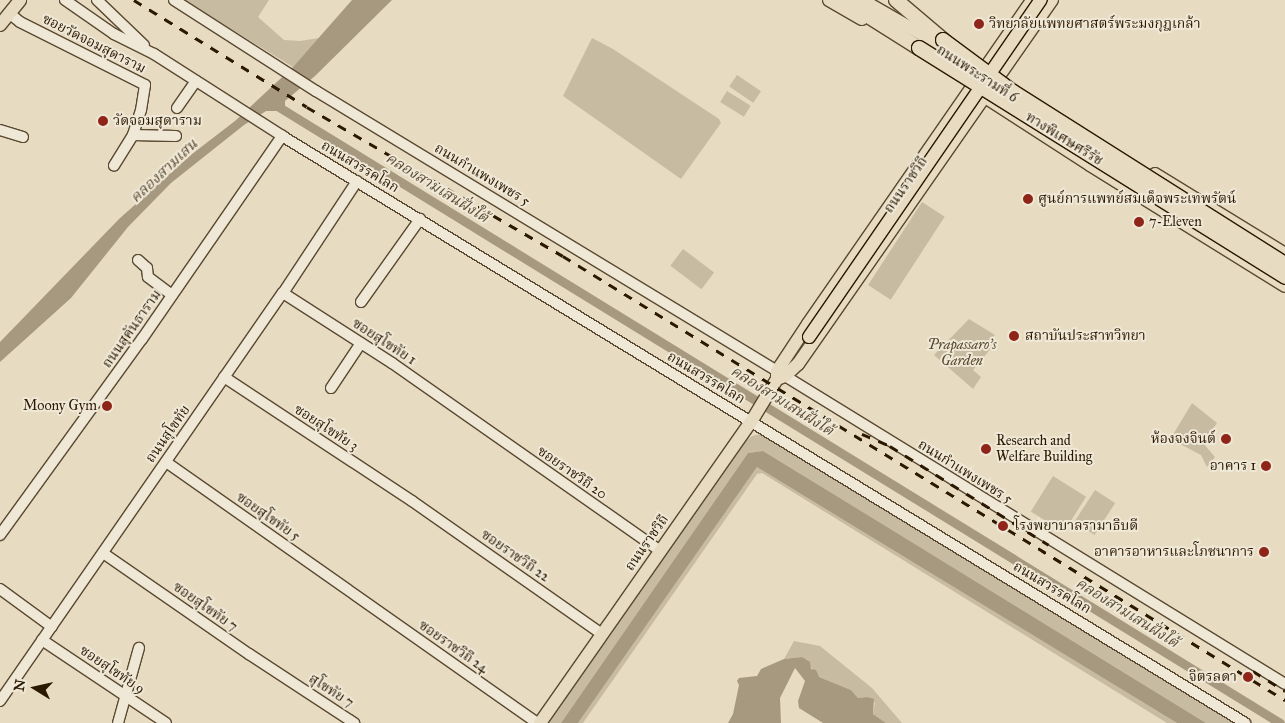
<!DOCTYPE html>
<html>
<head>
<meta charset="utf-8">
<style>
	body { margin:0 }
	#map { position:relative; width:1285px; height:723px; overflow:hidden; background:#e7dcc2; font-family:"IM FELL Great Primer","Noto Serif Thai",serif }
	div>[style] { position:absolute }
	.green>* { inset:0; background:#c7bba1; transform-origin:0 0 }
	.water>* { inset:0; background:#a79980 }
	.canal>* { height:9px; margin:-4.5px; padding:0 4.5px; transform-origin:4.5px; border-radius:4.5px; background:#a79980 }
	.roads { filter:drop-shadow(1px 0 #5a4930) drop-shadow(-1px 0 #5a4930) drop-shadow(0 1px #5a4930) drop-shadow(0 -1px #5a4930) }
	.minor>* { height:10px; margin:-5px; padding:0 5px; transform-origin:5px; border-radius:5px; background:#efe8d7 }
	.major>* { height:12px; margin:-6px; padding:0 6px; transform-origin:6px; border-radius:6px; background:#e7dcc2 }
	.highway>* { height:14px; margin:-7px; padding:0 7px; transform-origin:7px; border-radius:7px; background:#e7dcc2 }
	.rail>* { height:2.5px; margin-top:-1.25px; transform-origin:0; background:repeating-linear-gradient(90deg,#2b1800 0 9px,transparent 0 18px) }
	.bridges { filter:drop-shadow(1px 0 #2b1800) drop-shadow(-1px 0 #2b1800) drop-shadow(0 1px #2b1800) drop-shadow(0 -1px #2b1800) }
	.major-bridge>* { height:12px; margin:-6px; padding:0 6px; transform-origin:6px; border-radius:6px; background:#e7dcc2 }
	.highway-bridge>* { height:14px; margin:-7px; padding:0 7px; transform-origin:7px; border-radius:7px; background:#e7dcc2 }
	.dots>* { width:14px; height:14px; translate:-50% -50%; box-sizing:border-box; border:2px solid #efe8d7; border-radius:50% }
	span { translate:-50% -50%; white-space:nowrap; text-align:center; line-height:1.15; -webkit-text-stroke:4px #efe8d7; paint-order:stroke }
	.poi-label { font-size:14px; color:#2b1800 }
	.left { translate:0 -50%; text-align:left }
	.right { translate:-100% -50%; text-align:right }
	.street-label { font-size:14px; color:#2b1800 }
	.park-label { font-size:14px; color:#5a4930; font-style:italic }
	.water-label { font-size:15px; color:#5d4c33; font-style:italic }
	.north { position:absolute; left:10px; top:663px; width:50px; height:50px; -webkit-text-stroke:4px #efe8d7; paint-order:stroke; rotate:280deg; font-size:14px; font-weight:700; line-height:20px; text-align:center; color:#2b1800 }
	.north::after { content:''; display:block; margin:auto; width:18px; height:22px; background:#2b1800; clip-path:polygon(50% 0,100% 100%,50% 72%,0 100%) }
</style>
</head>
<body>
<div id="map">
	<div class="green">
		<div style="clip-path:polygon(184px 0,269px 0,258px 17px,284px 40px,300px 41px,319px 38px,293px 67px)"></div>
		<div style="clip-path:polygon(592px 38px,613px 49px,719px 119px,721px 123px,681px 179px,563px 96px)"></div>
		<div style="left:737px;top:75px;width:29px;height:14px;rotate:34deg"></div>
		<div style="left:727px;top:91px;width:28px;height:13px;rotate:32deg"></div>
		<div style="left:922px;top:202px;width:27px;height:99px;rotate:33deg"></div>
		<div style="left:683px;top:249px;width:39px;height:21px;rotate:37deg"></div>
		<div style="clip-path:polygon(969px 319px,995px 335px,989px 343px,993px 346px,973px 370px,981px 377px,973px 389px,934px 355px)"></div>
		<div style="clip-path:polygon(1192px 403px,1217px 423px,1203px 443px,1215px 457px,1207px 467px,1201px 455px,1180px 444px,1168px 443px)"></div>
		<div style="clip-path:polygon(760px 434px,764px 435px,1236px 723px,1206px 723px,763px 451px,748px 453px,561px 723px,548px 723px,741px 445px,752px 436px)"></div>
		<div style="clip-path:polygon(757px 467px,761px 468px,1177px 723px,1167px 723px,762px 473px,757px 474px,583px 723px,578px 723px)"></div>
		<div style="left:1053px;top:476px;width:39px;height:42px;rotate:32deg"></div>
		<div style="left:1095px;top:490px;width:24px;height:38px;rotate:33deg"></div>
		<div style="clip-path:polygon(794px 641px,820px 646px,872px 688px,902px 723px,886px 723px,873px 714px,875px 703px,867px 697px,858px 698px,851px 690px,819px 677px,802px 657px,784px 659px)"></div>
	</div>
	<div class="water">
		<div style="clip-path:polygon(352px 0,392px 0,315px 76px,285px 101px,285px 108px,279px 111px,266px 111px,244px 125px,171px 183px,128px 227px,71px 298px,0 362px,0 342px,119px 219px,192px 154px,235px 121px,293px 67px)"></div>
		<div style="clip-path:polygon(763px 451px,892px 530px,1206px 723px,1177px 723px,757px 467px,578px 723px,561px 723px,748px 453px)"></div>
		<div style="clip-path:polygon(802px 657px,810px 662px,811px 669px,816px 670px,819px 677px,851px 690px,858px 698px,867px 697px,874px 699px,873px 714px,886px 723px,823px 723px,799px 708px,798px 701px,805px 681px,795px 668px,780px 698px,781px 723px,728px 723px,733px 714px,739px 685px,737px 681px,739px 678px,757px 676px,761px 669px,784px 659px)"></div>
	</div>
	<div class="canal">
		<div style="left:274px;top:104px;width:1181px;rotate:31.6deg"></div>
	</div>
	<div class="roads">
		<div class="minor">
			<div style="left:65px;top:0;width:60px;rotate:34.8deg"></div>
			<div style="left:114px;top:34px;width:45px;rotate:26.6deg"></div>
			<div style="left:154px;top:54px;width:152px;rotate:32.6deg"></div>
			<div style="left:282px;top:136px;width:1128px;rotate:31.36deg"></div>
			<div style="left:97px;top:0;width:65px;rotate:43.8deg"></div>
			<div style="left:174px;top:0;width:169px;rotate:32.7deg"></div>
			<div style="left:316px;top:91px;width:539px;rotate:31.27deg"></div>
			<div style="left:9px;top:13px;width:14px;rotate:39deg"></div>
			<div style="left:20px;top:22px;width:140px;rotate:26.7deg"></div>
			<div style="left:145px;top:85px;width:25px;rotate:99deg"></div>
			<div style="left:141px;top:110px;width:26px;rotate:108deg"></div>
			<div style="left:133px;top:135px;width:36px;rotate:122deg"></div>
			<div style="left:177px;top:108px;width:33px;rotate:-55deg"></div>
			<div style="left:0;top:130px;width:24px;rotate:17deg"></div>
			<div style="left:133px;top:135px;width:43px;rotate:1.3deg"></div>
			<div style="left:138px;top:260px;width:12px;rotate:42deg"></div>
			<div style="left:147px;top:268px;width:9px;rotate:84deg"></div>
			<div style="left:148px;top:277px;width:30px;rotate:37deg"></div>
			<div style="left:283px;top:293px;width:130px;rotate:32.7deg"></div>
			<div style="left:392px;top:363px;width:327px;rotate:35deg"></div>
			<div style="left:361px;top:302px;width:102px;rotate:-54.6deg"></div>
			<div style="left:785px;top:376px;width:587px;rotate:31.63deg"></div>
			<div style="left:224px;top:377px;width:225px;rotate:33.4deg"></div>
			<div style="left:412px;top:501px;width:232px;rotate:35deg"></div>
			<div style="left:331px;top:388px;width:54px;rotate:-56.3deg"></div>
			<div style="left:166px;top:462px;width:454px;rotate:35.1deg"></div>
			<div style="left:0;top:535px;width:242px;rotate:-54.1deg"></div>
			<div style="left:142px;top:339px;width:247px;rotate:-55.4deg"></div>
			<div style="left:103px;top:553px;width:178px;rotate:34.7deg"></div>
			<div style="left:249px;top:654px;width:126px;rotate:33.3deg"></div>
			<div style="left:0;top:589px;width:64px;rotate:36.2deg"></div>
			<div style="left:42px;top:640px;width:149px;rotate:33.8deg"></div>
			<div style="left:0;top:701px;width:497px;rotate:-55.3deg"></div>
			<div style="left:283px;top:293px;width:134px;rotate:-56.5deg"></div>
			<div style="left:118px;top:723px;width:78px;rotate:-74.4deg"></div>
		</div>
		<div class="major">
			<div style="left:829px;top:0;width:38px;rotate:30deg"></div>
			<div style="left:862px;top:0;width:100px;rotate:29.9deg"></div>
			<div style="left:0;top:25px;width:32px;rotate:-51deg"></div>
			<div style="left:982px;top:95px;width:129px;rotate:32.9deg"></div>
			<div style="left:1090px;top:165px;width:229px;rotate:31.8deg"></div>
			<div style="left:1155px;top:174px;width:153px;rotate:31.6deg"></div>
			<div style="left:777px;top:379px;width:9px;rotate:-21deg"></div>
			<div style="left:785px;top:376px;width:18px;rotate:-43deg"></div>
			<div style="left:798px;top:364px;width:444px;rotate:-55.1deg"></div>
			<div style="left:540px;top:723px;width:368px;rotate:-55deg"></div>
			<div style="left:751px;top:422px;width:50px;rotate:-58.8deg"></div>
			<div style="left:777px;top:379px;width:8px;rotate:-90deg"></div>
			<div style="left:777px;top:371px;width:56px;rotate:-56.6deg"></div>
			<div style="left:808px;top:324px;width:394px;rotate:-55.3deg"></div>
		</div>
		<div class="highway">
			<div style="left:843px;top:0;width:90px;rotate:32.3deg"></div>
			<div style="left:896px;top:0;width:62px;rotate:40.4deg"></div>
		</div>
	</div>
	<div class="rail">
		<div style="left:134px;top:0;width:203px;rotate:31.7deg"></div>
		<div style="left:307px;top:107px;width:296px;rotate:30.2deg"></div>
		<div style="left:563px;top:256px;width:848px;rotate:31.59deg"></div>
		<div style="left:862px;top:434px;width:30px;rotate:23deg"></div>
		<div style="left:890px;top:446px;width:187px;rotate:31.9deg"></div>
		<div style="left:1253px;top:671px;width:38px;rotate:32deg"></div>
	</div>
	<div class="bridges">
		<div class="major-bridge">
			<div style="left:809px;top:337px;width:409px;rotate:-55.5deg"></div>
		</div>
		<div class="highway-bridge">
			<div style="left:943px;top:40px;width:87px;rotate:36.6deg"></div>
			<div style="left:1013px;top:92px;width:322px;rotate:32.3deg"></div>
			<div style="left:919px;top:48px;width:432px;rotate:32deg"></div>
		</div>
	</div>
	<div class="dots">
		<div style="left:979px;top:24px;background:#8f2418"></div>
		<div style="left:103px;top:121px;background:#8f2418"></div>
		<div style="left:1028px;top:199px;background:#8f2418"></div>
		<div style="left:1139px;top:222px;background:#8f2418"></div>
		<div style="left:1014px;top:336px;background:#8f2418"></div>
		<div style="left:107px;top:406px;background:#8f2418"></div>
		<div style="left:1226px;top:439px;background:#8f2418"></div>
		<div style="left:986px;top:449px;background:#8f2418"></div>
		<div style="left:1266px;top:466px;background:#8f2418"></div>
		<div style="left:1003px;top:526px;background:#8f2418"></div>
		<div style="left:1264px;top:552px;background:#8f2418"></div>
		<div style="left:1248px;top:677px;background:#8f2418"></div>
	</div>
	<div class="poi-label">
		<span class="left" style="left:989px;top:24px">วิทยาลัยแพทยศาสตร์พระมงกุฎเกล้า</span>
		<span class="left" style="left:113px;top:121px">วัดจอมสุดาราม</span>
		<span class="left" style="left:1038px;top:199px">ศูนย์การแพทย์สมเด็จพระเทพรัตน์</span>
		<span class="left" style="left:1149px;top:222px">7-Eleven</span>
		<span class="left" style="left:1025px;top:336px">สถาบันประสาทวิทยา</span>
		<span class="right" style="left:97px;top:406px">Moony Gym</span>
		<span class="right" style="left:1216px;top:439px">ห้องจงจินต์</span>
		<span class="left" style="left:996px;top:449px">Research and<br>Welfare Building</span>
		<span class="right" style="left:1256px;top:466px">อาคาร 1</span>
		<span class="left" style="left:1014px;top:526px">โรงพยาบาลรามาธิบดี</span>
		<span class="right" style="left:1254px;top:552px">อาคารอาหารและโภชนาการ</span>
		<span class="right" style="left:1237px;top:677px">จิตรลดา</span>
	</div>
	<div class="street-label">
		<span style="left:94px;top:44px;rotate:27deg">ซอยวัดจอมสุดาราม</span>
		<span style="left:977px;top:74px;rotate:33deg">ถนนพระรามที่ 6</span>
		<span style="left:1064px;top:139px;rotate:32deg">ทางพิเศษศรีรัช</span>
		<span style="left:360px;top:167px;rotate:31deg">ถนนสวรรคโลก</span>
		<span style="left:482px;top:175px;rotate:31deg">ถนนกำแพงเพชร 5</span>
		<span style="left:906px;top:185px;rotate:-55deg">ถนนราชวิถี</span>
		<span style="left:132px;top:329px;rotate:-55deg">ถนนสุคันธาราม</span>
		<span style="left:384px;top:342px;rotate:33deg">ซอยสุโขทัย 1</span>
		<span style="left:706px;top:378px;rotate:31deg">ถนนสวรรคโลก</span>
		<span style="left:326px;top:428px;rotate:33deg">ซอยสุโขทัย 3</span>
		<span style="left:168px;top:434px;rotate:-55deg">ถนนสุโขทัย</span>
		<span style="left:965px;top:472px;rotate:32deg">ถนนกำแพงเพชร 5</span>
		<span style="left:572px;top:473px;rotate:35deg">ซอยราชวิถี 20</span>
		<span style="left:268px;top:517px;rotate:35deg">ซอยสุโขทัย 5</span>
		<span style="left:647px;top:543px;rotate:-55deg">ถนนราชวิถี</span>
		<span style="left:515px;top:556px;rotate:35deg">ซอยราชวิถี 22</span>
		<span style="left:1052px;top:588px;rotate:31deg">ถนนสวรรคโลก</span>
		<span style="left:205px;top:607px;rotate:35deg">ซอยสุโขทัย 7</span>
		<span style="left:453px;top:647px;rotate:35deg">ซอยราชวิถี 24</span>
		<span style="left:112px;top:670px;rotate:34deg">ซอยสุโขทัย 9</span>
		<span style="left:331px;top:691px;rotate:33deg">สุโขทัย 7</span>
	</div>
	<div class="park-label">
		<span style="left:962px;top:353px">Prapassaro's<br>Garden</span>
	</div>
	<div class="water-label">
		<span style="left:164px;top:171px;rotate:-43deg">คลองสามเสน</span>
		<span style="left:437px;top:188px;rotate:32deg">คลองสามเสนฝั่งใต้</span>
		<span style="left:782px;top:401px;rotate:32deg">คลองสามเสนฝั่งใต้</span>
		<span style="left:1127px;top:613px;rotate:32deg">คลองสามเสนฝั่งใต้</span>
	</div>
	<div class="north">N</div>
</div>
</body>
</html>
